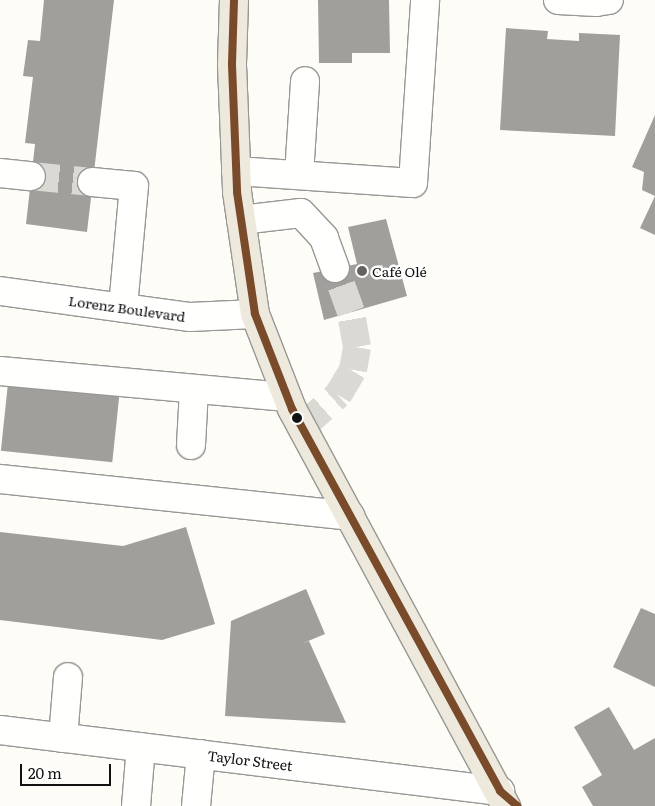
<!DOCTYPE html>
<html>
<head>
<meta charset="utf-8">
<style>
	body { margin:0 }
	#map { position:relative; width:655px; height:806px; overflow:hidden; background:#fdfcf7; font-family:Literata,serif }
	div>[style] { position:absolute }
	.building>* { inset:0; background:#a19f9c; transform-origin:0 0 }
	.minor-tunnel>* { height:28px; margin-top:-14px; transform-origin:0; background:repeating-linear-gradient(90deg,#dad9d4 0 28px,transparent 0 42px) }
	.roads { filter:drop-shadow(1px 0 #979795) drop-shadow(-1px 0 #979795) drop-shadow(0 1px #979795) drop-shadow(0 -1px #979795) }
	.minor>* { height:28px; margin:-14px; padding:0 14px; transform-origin:14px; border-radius:14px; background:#fffffe }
	.major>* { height:28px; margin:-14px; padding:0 14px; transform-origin:14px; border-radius:14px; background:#ede9dc }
	.bus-1>* { height:8px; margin:-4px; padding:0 4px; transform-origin:4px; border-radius:4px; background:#7a4b2a }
	.dots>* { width:14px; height:14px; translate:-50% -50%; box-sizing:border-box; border:2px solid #fff; border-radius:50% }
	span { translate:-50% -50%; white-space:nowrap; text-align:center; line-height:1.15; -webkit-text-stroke:5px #fff; paint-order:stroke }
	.poi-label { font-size:14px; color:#111 }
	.left { translate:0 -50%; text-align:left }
	.street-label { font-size:14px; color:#111 }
	.scale { position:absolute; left:20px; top:764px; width:91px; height:22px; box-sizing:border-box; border:2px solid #111; border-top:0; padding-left:6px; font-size:15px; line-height:18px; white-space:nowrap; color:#111; -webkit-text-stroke:4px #fff; paint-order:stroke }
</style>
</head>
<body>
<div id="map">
	<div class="building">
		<div style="clip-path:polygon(44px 0,114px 0,87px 232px,26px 224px,35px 144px,25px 143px,33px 77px,23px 76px,28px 40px,40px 41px)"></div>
		<div style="clip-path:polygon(318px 0,389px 0,390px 53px,352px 53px,352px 63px,319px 63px)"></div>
		<div style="clip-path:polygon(506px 28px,548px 31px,547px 39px,579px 41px,579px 33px,620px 35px,615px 136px,500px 130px)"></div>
		<div style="clip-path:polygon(655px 115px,655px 235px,640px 228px,655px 196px,642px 190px,644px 172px,632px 167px)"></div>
		<div style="clip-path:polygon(386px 219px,407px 296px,324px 320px,313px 273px,357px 264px,348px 227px)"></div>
		<div style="left:8px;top:383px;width:112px;height:68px;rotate:6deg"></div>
		<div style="clip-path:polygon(186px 527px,215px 624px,162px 640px,0 620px,0 532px,123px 546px)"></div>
		<div style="clip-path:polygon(306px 589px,325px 634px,301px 644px,309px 641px,346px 723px,225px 716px,231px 621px)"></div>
		<div style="clip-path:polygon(641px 608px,655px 614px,655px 687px,613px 667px)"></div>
		<div style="clip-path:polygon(609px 707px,634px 750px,655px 738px,655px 806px,593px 806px,582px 787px,602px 775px,574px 727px)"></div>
	</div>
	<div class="minor-tunnel">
		<div style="left:31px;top:176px;width:61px;rotate:5.6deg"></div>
		<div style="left:302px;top:427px;width:48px;rotate:-41.6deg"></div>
		<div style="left:338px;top:395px;width:29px;rotate:-59deg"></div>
		<div style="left:353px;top:370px;width:23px;rotate:-80deg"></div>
		<div style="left:357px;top:347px;width:36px;rotate:-100deg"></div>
		<div style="left:351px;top:312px;width:47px;rotate:-110deg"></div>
	</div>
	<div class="roads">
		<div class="minor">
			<div style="left:558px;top:0;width:38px;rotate:3deg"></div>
			<div style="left:596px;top:2px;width:13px;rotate:-9deg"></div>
			<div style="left:236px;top:171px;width:177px;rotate:3.9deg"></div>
			<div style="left:413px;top:183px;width:183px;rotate:-86.2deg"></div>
			<div style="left:0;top:173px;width:31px;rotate:6deg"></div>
			<div style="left:299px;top:175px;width:94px;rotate:-86.3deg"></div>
			<div style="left:92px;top:182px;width:42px;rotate:5.4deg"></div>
			<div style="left:134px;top:186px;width:122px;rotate:95.2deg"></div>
			<div style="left:241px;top:220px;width:60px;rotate:-6.7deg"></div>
			<div style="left:301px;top:213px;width:34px;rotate:47deg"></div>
			<div style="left:324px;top:238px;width:32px;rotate:70deg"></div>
			<div style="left:0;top:291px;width:192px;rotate:7.8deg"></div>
			<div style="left:190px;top:317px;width:65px;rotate:-2.6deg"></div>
			<div style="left:0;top:371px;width:288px;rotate:5.2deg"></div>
			<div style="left:191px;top:445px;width:56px;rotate:-86.9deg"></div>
			<div style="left:0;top:479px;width:352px;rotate:6deg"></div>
			<div style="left:0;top:730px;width:504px;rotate:6.96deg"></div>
			<div style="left:63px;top:738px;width:61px;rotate:-85.3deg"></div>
			<div style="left:136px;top:806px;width:59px;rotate:-85.2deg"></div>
			<div style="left:196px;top:806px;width:52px;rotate:-84.5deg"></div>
		</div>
		<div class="major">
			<div style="left:234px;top:0;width:65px;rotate:91.8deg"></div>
			<div style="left:232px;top:65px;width:127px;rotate:87.7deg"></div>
			<div style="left:237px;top:192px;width:123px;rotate:81.6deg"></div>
			<div style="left:255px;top:314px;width:102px;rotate:68.7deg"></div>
			<div style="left:292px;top:409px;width:451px;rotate:61.7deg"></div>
		</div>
	</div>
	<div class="bus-1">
		<div style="left:234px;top:0;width:65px;rotate:91.8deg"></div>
		<div style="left:232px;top:65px;width:127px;rotate:87.7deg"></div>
		<div style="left:237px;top:192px;width:123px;rotate:81.6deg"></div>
		<div style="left:255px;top:314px;width:102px;rotate:68.7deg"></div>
		<div style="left:292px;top:409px;width:435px;rotate:61.4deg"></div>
		<div style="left:500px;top:791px;width:23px;rotate:41deg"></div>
	</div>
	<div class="dots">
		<div style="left:362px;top:271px;background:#646362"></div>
		<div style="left:297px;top:418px;background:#111"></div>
	</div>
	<div class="poi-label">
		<span class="left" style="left:372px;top:271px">Café Olé</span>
	</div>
	<div class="street-label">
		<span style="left:127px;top:308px;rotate:8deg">Lorenz Boulevard</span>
		<span style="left:250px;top:760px;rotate:7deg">Taylor Street</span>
	</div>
	<div class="scale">20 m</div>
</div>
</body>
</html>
